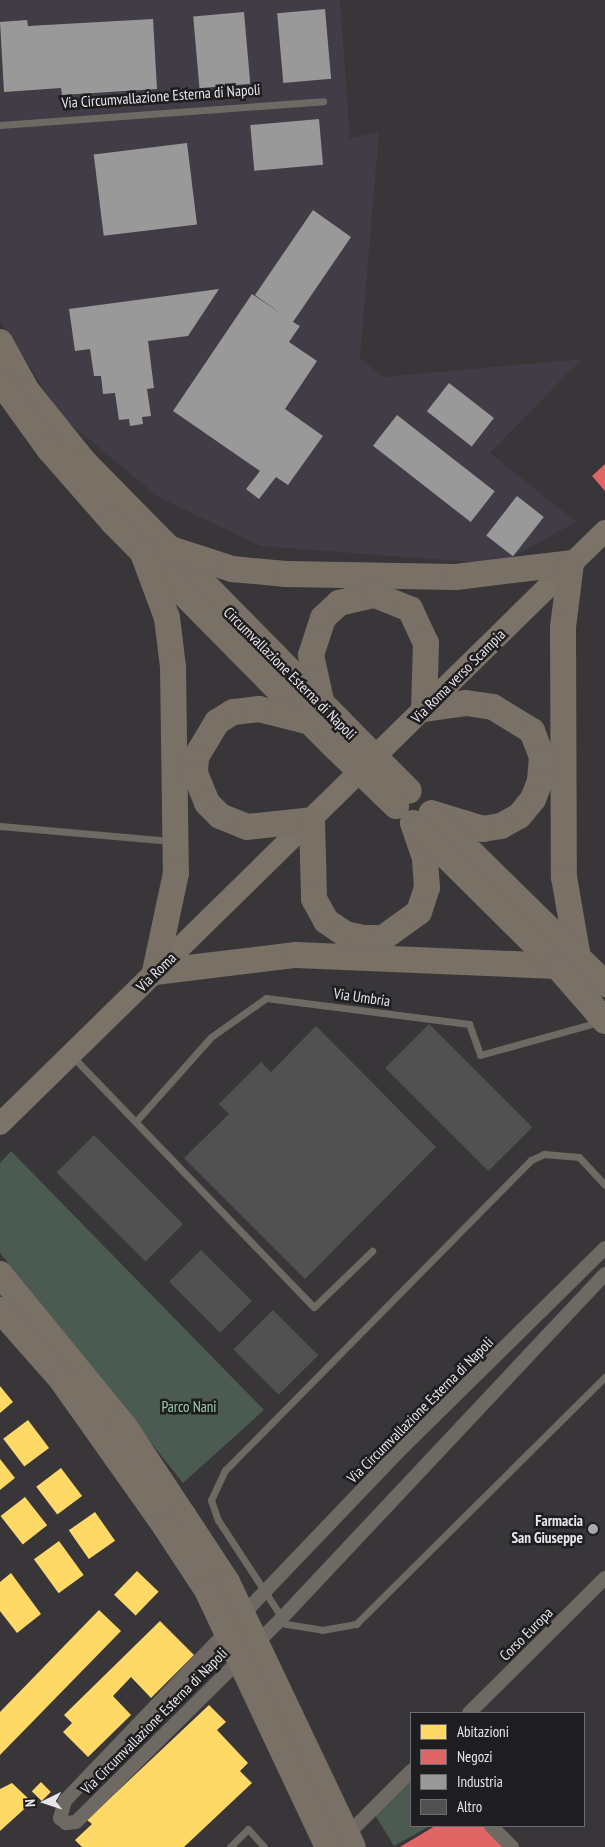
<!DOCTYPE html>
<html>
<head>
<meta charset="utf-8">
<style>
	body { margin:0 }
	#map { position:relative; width:605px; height:1847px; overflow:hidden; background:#383639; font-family:"PT Sans Narrow",sans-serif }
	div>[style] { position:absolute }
	.built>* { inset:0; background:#413c45 }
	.green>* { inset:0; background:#4b5b51 }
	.homes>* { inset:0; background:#ffd966; transform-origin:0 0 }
	.shops>* { inset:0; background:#e06666 }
	.industry>* { inset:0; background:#999; transform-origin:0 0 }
	.building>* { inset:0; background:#525151; transform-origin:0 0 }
	.lane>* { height:7px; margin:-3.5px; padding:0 3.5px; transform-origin:3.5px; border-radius:3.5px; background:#6e6962 }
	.street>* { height:14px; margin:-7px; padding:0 7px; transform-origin:7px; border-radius:7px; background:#6e6962 }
	.primary>* { height:22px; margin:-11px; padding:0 11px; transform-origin:11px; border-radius:11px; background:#7c7368 }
	.highway>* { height:26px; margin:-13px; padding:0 13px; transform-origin:13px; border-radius:13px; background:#797066 }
	.highway-bridge>* { height:26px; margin:-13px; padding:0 13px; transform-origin:13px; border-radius:13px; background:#797066 }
	.dots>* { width:14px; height:14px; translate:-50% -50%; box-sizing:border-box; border:2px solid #1e1d1f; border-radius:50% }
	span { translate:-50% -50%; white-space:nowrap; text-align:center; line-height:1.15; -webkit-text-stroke:5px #1e1d1f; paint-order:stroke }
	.street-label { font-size:15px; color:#e8e6ea }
	.park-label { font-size:15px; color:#9bd0ae }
	.poi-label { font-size:15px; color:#e8e6ea; font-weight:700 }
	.right { translate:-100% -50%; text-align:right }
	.legend { position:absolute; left:410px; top:1712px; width:175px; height:115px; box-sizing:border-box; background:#1e1d1f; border:1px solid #6f6d70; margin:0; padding:6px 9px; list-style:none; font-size:15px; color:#e8e6ea }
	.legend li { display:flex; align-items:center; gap:10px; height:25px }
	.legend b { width:25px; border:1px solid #6f6d70 }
	.north { position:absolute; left:20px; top:1777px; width:50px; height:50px; -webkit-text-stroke:4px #1e1d1f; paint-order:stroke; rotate:266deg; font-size:14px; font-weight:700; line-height:20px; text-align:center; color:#e8e6ea }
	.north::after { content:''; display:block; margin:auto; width:18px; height:22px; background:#e8e6ea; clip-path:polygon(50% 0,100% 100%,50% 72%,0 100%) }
</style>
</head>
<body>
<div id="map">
	<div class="built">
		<div style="clip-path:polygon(0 0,340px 0,350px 138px,379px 132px,360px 358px,383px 377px,582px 359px,490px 453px,576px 522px,499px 564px,260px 546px,158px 497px,62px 417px,0 321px)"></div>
	</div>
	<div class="green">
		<div style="clip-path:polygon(11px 1151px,264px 1410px,183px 1483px,0 1253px,0 1163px)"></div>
		<div style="clip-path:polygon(411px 1779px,411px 1826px,430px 1826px,394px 1846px,375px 1815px)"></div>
	</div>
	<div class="homes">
		<div style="clip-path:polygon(0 1386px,13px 1402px,0 1413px)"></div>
		<div style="left:28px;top:1420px;width:35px;height:31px;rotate:53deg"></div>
		<div style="clip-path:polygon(0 1459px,15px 1478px,0 1490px)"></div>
		<div style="left:61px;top:1468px;width:35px;height:31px;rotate:53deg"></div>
		<div style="left:25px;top:1497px;width:36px;height:31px;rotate:52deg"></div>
		<div style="left:95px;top:1512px;width:35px;height:32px;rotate:55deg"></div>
		<div style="left:59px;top:1541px;width:42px;height:31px;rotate:54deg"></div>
		<div style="left:137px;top:1571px;width:30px;height:33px;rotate:44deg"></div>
		<div style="clip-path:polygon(11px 1573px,41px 1614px,17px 1633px,0 1611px,0 1582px)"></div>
		<div style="clip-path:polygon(99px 1610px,121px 1631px,0 1755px,0 1712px)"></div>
		<div style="clip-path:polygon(160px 1621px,194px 1655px,151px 1698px,131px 1677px,113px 1696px,131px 1715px,88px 1757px,63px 1732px,72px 1723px,64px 1715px)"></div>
		<div style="clip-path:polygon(209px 1705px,226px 1722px,217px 1730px,248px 1763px,240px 1771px,252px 1783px,184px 1847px,82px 1847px,75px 1840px,92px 1824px,87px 1820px)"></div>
		<div style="left:41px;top:1782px;width:14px;height:13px;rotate:45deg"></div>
		<div style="clip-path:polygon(12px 1783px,32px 1802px,0 1831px,0 1789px)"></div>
	</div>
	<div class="shops">
		<div style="clip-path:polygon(605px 464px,605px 491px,592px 476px)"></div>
		<div style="clip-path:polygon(435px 1826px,483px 1826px,504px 1847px,400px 1847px)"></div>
	</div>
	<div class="industry">
		<div style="left:325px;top:9px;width:70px;height:48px;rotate:85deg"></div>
		<div style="left:244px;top:12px;width:72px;height:51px;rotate:85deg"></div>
		<div style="clip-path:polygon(153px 19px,157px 89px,62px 95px,61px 88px,4px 92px,0 22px,27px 20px,28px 26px)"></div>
		<div style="left:319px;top:119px;width:46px;height:69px;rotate:85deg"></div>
		<div style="left:187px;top:143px;width:82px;height:94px;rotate:83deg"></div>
		<div style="clip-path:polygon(313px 210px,351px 237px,293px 322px,300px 326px,289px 342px,317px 361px,285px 409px,323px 436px,288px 485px,276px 477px,259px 499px,246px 489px,260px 471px,173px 411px,252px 294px,283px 315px,255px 295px)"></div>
		<div style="clip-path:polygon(219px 289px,188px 336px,148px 341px,154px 388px,147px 389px,151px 416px,142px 417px,143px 424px,130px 426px,129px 419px,119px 420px,115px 393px,103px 394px,101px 376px,94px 376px,90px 349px,75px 351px,69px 309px)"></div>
		<div style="left:449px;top:383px;width:57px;height:36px;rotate:38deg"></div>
		<div style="left:397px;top:415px;width:124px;height:39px;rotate:38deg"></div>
		<div style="left:517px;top:496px;width:34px;height:50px;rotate:38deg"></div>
	</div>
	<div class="building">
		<div style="left:429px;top:1024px;width:146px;height:62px;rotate:45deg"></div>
		<div style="clip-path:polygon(316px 1026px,436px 1147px,305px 1279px,184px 1158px,229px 1114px,219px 1104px,261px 1062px,271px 1072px)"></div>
		<div style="left:94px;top:1135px;width:126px;height:53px;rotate:45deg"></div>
		<div style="left:201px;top:1250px;width:72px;height:45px;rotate:45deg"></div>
		<div style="left:273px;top:1310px;width:64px;height:56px;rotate:45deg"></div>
	</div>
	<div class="lane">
		<div style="left:0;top:125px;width:324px;rotate:-4.2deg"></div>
		<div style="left:0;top:826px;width:172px;rotate:5deg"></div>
		<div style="left:73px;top:1057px;width:347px;rotate:46.1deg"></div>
		<div style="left:314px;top:1307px;width:81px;rotate:-44deg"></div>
		<div style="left:138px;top:1119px;width:110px;rotate:-48.3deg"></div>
		<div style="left:211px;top:1037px;width:67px;rotate:-35.3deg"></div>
		<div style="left:266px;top:998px;width:205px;rotate:7.3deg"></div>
		<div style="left:469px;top:1024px;width:33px;rotate:70deg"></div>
		<div style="left:480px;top:1055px;width:123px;rotate:-15.5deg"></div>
		<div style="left:605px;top:1185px;width:38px;rotate:-133deg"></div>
		<div style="left:579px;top:1157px;width:35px;rotate:-175deg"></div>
		<div style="left:544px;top:1154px;width:14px;rotate:155deg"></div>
		<div style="left:531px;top:1160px;width:436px;rotate:134.6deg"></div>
		<div style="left:225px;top:1470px;width:33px;rotate:115deg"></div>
		<div style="left:211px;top:1500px;width:21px;rotate:71deg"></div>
		<div style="left:218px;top:1520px;width:124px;rotate:56.8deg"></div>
		<div style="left:286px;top:1624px;width:36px;rotate:9deg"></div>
		<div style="left:322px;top:1630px;width:35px;rotate:-10deg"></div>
		<div style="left:356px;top:1624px;width:351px;rotate:-44.8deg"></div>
		<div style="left:230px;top:1847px;width:25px;rotate:-45deg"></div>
		<div style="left:248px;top:1829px;width:24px;rotate:48deg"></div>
	</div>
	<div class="street">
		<div style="left:605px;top:1248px;width:285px;rotate:135.4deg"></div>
		<div style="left:402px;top:1448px;width:488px;rotate:133.7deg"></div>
		<div style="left:65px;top:1801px;width:18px;rotate:106deg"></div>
		<div style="left:60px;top:1818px;width:8px;rotate:40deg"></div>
		<div style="left:66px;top:1823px;width:10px;rotate:-6deg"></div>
		<div style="left:76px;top:1822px;width:290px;rotate:-44.7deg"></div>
		<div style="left:282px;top:1618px;width:472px;rotate:-46.8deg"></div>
		<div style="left:469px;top:1713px;width:192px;rotate:-44.8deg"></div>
		<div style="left:491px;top:1826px;width:30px;rotate:45deg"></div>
		<div style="left:344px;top:1838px;width:95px;rotate:-45deg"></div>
	</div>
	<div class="primary">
		<div style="left:0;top:1124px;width:847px;rotate:-44.43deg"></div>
	</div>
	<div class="highway">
		<div style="left:0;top:342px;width:56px;rotate:61.1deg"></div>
		<div style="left:27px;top:391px;width:91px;rotate:51.2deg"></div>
		<div style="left:84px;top:462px;width:379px;rotate:45.4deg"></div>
		<div style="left:0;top:381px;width:84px;rotate:54.2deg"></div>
		<div style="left:49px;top:449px;width:97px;rotate:48.8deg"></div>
		<div style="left:113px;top:522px;width:316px;rotate:45.4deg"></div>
		<div style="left:165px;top:547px;width:71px;rotate:18.2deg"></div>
		<div style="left:232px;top:569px;width:54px;rotate:5.3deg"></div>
		<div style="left:286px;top:574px;width:170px;rotate:1deg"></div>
		<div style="left:456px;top:577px;width:116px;rotate:-6.9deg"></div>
		<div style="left:571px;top:563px;width:64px;rotate:97.1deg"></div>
		<div style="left:563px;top:627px;width:250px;rotate:89.8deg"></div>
		<div style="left:564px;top:877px;width:82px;rotate:80.2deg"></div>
		<div style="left:144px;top:556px;width:66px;rotate:69.6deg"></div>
		<div style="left:167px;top:618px;width:49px;rotate:83deg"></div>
		<div style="left:173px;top:667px;width:206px;rotate:89.2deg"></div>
		<div style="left:176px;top:873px;width:101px;rotate:102deg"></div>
		<div style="left:155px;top:972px;width:142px;rotate:-6.9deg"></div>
		<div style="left:296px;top:955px;width:261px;rotate:2.4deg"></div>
		<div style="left:322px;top:705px;width:51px;rotate:-102.4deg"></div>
		<div style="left:311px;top:655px;width:39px;rotate:-72deg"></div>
		<div style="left:323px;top:618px;width:22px;rotate:-43deg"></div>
		<div style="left:339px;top:603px;width:37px;rotate:-13deg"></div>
		<div style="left:375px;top:595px;width:38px;rotate:22deg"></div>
		<div style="left:410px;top:609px;width:38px;rotate:65deg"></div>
		<div style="left:426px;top:643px;width:66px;rotate:91.7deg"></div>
		<div style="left:424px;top:709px;width:42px;rotate:-8.1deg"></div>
		<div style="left:466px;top:703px;width:27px;rotate:8deg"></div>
		<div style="left:493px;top:707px;width:46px;rotate:31.6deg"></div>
		<div style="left:532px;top:731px;width:28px;rotate:69deg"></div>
		<div style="left:542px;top:757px;width:24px;rotate:95deg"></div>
		<div style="left:540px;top:781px;width:19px;rotate:111deg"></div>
		<div style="left:533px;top:799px;width:22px;rotate:129deg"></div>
		<div style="left:519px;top:816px;width:21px;rotate:151deg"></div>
		<div style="left:501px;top:826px;width:18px;rotate:171deg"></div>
		<div style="left:483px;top:829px;width:54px;rotate:-162.9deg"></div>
		<div style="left:310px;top:722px;width:53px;rotate:-165.7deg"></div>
		<div style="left:259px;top:709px;width:26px;rotate:173deg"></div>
		<div style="left:233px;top:712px;width:19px;rotate:148deg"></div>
		<div style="left:217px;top:722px;width:41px;rotate:121deg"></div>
		<div style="left:196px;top:757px;width:16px;rotate:94deg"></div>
		<div style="left:195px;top:773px;width:32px;rotate:68deg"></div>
		<div style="left:207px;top:803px;width:18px;rotate:45deg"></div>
		<div style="left:220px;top:816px;width:29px;rotate:22deg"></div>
		<div style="left:247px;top:827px;width:65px;rotate:-6.1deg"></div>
		<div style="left:312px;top:820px;width:79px;rotate:88.5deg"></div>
		<div style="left:314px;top:899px;width:25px;rotate:61deg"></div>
		<div style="left:326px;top:921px;width:23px;rotate:34deg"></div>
		<div style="left:345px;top:934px;width:19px;rotate:12deg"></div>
		<div style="left:364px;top:938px;width:19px"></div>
		<div style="left:383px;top:938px;width:44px;rotate:-35.8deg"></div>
		<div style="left:419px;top:912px;width:25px;rotate:-72deg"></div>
		<div style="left:427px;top:888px;width:30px;rotate:-94deg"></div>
		<div style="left:425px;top:858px;width:37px;rotate:-109deg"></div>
		<div style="left:434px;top:816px;width:240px;rotate:44.5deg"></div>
		<div style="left:418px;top:828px;width:196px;rotate:44.8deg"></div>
		<div style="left:557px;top:966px;width:73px;rotate:48.9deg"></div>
		<div style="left:0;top:1274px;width:196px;rotate:50.8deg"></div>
		<div style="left:124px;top:1426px;width:107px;rotate:56.5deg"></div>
		<div style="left:0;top:1310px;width:92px;rotate:48.5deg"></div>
		<div style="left:61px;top:1379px;width:180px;rotate:54.7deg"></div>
	</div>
	<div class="highway-bridge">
		<div style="left:350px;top:732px;width:83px;rotate:45deg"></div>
		<div style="left:335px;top:747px;width:85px;rotate:44deg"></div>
		<div style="left:183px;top:1515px;width:80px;rotate:56.7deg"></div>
		<div style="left:227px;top:1582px;width:293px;rotate:64.6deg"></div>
		<div style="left:165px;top:1526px;width:77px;rotate:56.7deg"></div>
		<div style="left:207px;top:1590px;width:284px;rotate:64.8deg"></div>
	</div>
	<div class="dots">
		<div style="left:593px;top:1529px;background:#aaa8ac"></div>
	</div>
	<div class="street-label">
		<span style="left:161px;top:96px;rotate:-4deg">Via Circumvallazione Esterna di Napoli</span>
		<span style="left:290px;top:673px;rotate:45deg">Circumvallazione Esterna di Napoli</span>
		<span style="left:458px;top:676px;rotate:-45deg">Via Roma verso Scampia</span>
		<span style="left:156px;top:972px;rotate:-44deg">Via Roma</span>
		<span style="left:362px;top:997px;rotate:8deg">Via Umbria</span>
		<span style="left:420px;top:1410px;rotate:-45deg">Via Circumvallazione Esterna di Napoli</span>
		<span style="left:526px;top:1634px;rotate:-45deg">Corso Europa</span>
		<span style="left:154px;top:1721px;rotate:-45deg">Via Circumvallazione Esterna di Napoli</span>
	</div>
	<div class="park-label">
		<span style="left:189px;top:1407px">Parco Nani</span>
	</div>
	<div class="poi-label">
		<span class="right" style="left:583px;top:1529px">Farmacia<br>San Giuseppe</span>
	</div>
	<ul class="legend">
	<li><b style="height:14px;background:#ffd966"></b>Abitazioni</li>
	<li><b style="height:14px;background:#e06666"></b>Negozi</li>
	<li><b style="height:14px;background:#999"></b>Industria</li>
	<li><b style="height:14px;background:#525151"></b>Altro</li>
	</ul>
	<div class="north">N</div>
</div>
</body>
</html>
